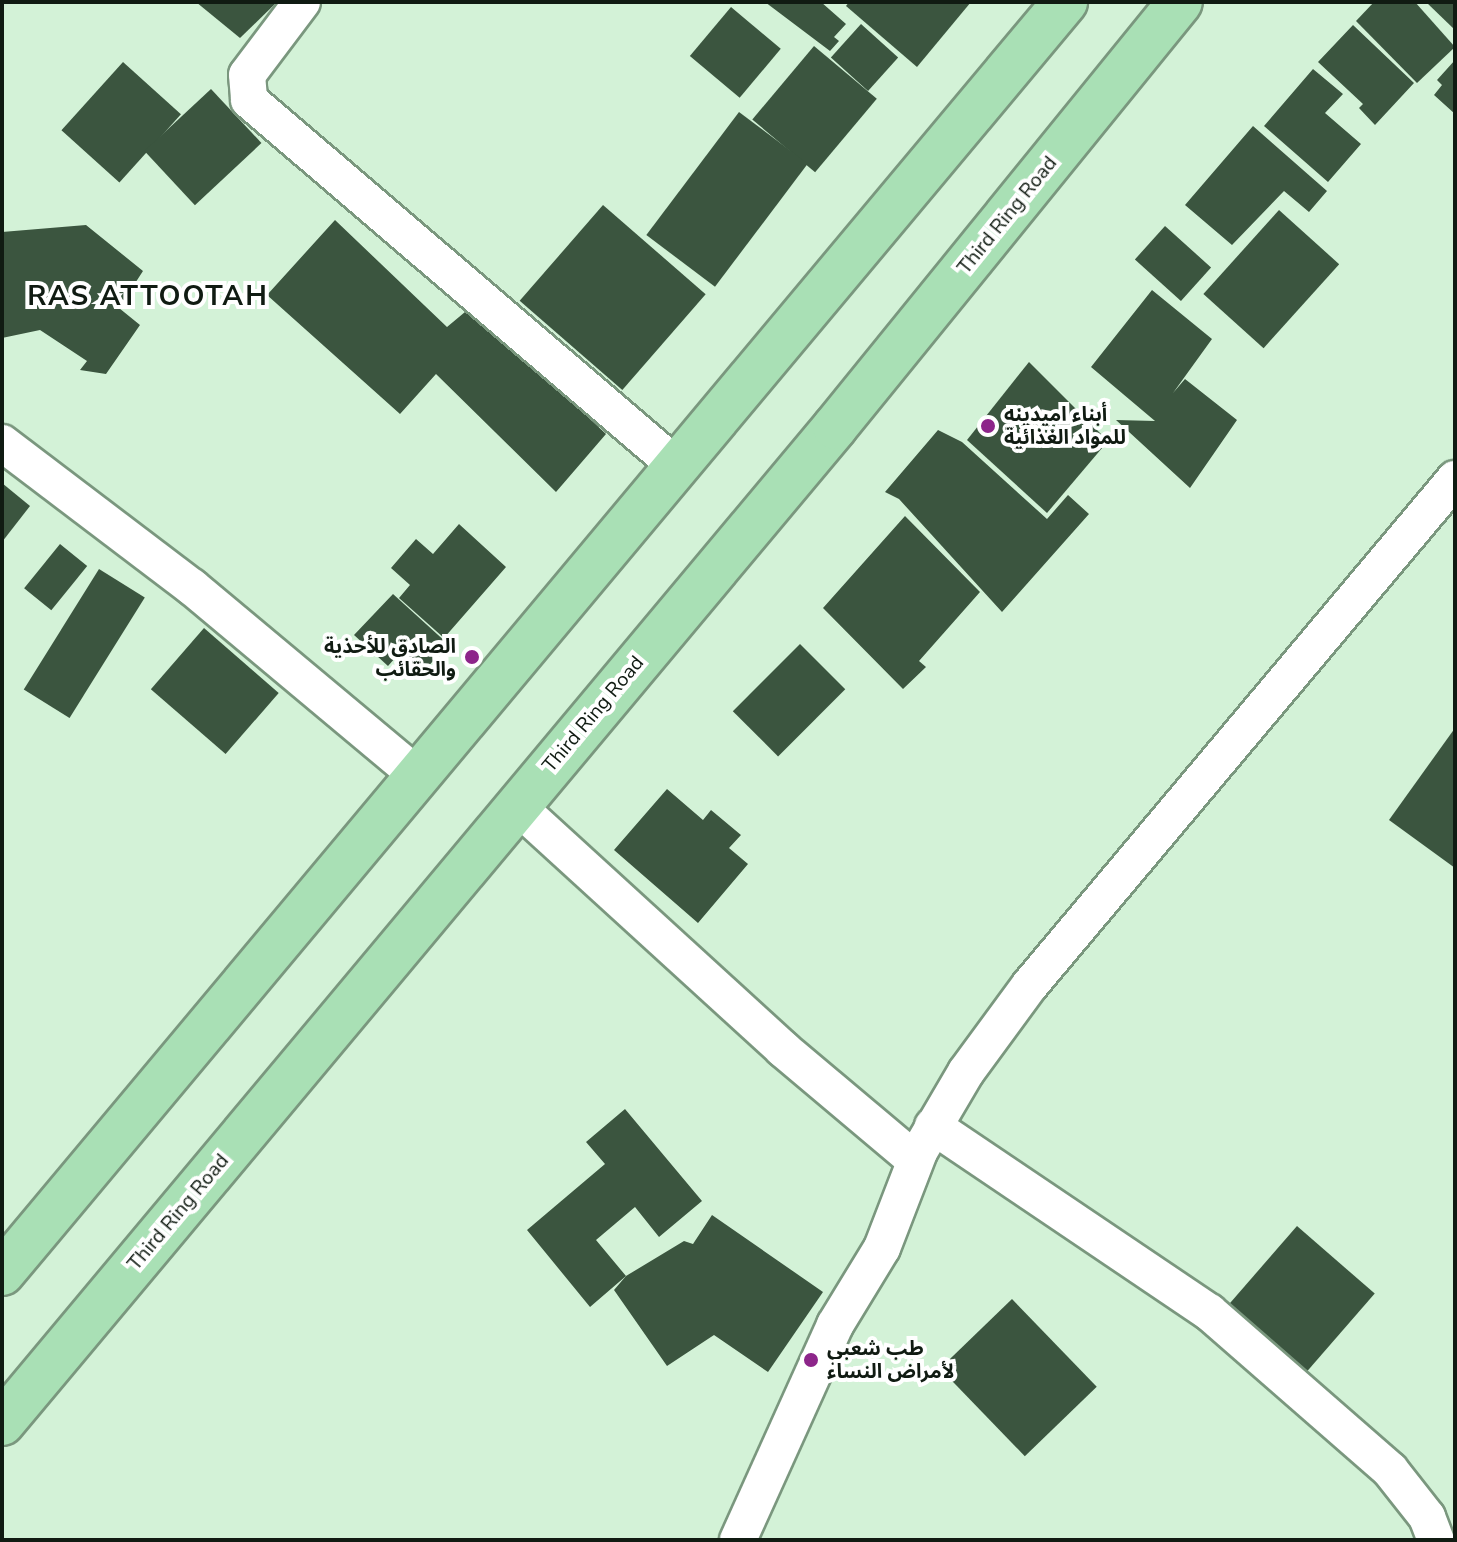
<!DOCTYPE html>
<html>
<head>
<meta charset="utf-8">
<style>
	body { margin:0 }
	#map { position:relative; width:1457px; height:1542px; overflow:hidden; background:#d3f2d7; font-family:"Nunito Sans","Noto Sans Arabic",sans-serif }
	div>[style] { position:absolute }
	.building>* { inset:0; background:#3b553f; transform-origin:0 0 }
	.roads { filter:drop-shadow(2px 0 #7a977e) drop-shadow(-2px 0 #7a977e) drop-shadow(0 2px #7a977e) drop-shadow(0 -2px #7a977e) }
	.minor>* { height:36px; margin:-18px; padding:0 18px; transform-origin:18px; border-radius:18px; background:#fff }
	.primary>* { height:44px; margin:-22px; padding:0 22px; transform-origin:22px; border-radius:22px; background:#a9e0b5 }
	.dots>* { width:22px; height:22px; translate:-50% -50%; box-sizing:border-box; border:4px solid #fff; border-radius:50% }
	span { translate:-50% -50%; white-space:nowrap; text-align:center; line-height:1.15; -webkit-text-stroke:8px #fff; paint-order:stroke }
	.street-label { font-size:20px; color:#101b12 }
	.poi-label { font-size:20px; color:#101b12; font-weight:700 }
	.left { translate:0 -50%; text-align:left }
	.right { translate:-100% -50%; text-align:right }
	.district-label { font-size:28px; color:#101b12; font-weight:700; letter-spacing:2px }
	.frame { position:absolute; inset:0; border:4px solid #101b12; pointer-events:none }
</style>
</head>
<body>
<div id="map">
	<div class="building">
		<div style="clip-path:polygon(196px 2px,277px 2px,240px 38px)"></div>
		<div style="clip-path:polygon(765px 2px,821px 2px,846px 24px,834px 37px,839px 41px,830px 51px)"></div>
		<div style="clip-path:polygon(849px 2px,971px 2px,917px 67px,846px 6px)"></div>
		<div style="clip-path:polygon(1374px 2px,1415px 2px,1455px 47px,1417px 83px,1356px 21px)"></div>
		<div style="clip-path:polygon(1426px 2px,1455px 2px,1455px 30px)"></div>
		<div style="left:731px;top:7px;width:65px;height:64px;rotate:40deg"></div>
		<div style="left:861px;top:24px;width:50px;height:45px;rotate:42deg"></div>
		<div style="clip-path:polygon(1353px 25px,1414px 83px,1375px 125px,1359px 108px,1363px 104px,1318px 62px)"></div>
		<div style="left:814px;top:46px;width:82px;height:96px;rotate:40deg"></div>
		<div style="clip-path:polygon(1455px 60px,1455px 114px,1434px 95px,1442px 85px,1437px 80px)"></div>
		<div style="left:123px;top:62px;width:78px;height:92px;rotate:42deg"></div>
		<div style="clip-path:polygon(1313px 69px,1343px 94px,1325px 113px,1361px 144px,1328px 182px,1264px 126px)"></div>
		<div style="left:211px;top:89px;width:74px;height:91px;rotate:47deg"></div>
		<div style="left:739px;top:112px;width:86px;height:154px;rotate:37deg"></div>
		<div style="clip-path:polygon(1253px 126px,1327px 191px,1309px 212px,1284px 191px,1232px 245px,1185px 205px)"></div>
		<div style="left:603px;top:205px;width:136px;height:127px;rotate:41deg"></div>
		<div style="left:1279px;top:210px;width:81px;height:113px;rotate:42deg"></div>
		<div style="clip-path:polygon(335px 220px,447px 327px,471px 307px,606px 434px,556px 492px,436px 374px,400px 414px,267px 295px)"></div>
		<div style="clip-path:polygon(86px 225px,143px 271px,119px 308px,140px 325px,106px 374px,80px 370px,87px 361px,40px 330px,2px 338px,2px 232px)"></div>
		<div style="left:1165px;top:226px;width:62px;height:45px;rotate:42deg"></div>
		<div style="clip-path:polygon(1152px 290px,1212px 339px,1173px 393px,1185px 379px,1237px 420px,1190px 488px,1116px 420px,1155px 421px,1091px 367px)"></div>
		<div style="clip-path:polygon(1029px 362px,1108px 441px,1047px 513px,967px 440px)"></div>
		<div style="clip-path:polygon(938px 430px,962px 442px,1047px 519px,1068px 495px,1089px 514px,1002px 612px,899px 499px,885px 492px)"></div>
		<div style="clip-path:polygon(2px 483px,30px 506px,2px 542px)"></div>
		<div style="clip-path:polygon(905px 516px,980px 592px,919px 661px,926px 667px,903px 689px,823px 608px)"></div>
		<div style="clip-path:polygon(459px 524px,506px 567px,444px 638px,399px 598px,410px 585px,391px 568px,416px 539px,433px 554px)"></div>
		<div style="left:60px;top:544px;width:35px;height:57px;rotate:39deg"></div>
		<div style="left:99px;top:569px;width:54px;height:142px;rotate:32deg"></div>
		<div style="clip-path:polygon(393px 594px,448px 644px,418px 678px,396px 657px,388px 666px,354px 635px)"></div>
		<div style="left:204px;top:628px;width:99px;height:81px;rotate:41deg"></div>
		<div style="left:800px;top:644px;width:64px;height:95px;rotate:45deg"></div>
		<div style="clip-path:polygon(1455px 728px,1455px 868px,1389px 820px)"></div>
		<div style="clip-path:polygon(667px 789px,703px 820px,711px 810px,741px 835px,729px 848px,748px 864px,698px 923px,614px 850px)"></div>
		<div style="clip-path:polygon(625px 1109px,702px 1201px,659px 1237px,635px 1207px,596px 1240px,626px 1276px,590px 1307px,527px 1230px,605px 1164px,586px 1142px)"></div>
		<div style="clip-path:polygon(712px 1215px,823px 1292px,768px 1372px,714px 1335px,667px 1366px,614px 1290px,626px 1276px,684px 1241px,693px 1244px)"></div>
		<div style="left:1297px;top:1226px;width:103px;height:103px;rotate:41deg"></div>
		<div style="left:1012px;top:1299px;width:122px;height:100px;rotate:46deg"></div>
	</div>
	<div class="roads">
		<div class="minor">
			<div style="left:302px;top:2px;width:91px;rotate:127deg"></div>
			<div style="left:247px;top:75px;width:25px;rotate:85deg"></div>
			<div style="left:249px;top:100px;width:566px;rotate:40.56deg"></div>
			<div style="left:2px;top:443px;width:238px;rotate:37.2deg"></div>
			<div style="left:192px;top:587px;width:296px;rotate:39.9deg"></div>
			<div style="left:516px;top:805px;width:362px;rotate:42.4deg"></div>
			<div style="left:783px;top:1049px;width:172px;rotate:40.1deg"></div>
			<div style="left:933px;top:1126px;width:333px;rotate:34deg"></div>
			<div style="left:1209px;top:1312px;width:240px;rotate:41.1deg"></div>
			<div style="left:1390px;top:1470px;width:60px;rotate:51.8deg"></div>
			<div style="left:1427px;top:1517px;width:25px;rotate:69deg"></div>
			<div style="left:738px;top:1540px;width:236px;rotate:-65.7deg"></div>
			<div style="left:835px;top:1325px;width:90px;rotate:-58.6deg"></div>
			<div style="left:882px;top:1248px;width:103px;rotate:-68.9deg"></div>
			<div style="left:919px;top:1152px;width:93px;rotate:-59.6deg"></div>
			<div style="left:966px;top:1072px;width:108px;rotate:-53.7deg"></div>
			<div style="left:1030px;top:985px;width:661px;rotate:-49.97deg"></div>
		</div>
		<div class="primary">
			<div style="left:2px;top:1273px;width:1657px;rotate:-50.09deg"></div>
			<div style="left:2px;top:1423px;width:1298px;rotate:-50.09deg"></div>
			<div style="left:835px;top:427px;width:547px;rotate:-50.93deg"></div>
		</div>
	</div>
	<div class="dots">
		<div style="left:988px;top:426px;background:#8d258a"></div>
		<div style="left:472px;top:657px;background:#8d258a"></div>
		<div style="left:811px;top:1360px;background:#8d258a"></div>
	</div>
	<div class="street-label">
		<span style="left:1007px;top:215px;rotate:-51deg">Third Ring Road</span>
		<span style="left:593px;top:714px;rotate:-50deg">Third Ring Road</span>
		<span style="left:178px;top:1212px;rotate:-50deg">Third Ring Road</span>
	</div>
	<div class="poi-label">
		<span class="left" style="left:1004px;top:426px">أبناء اميدينه<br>للمواد الغذائية</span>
		<span class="right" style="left:456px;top:658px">الصادق للأحذية<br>والحقائب</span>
		<span class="left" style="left:827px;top:1360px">طب شعبي<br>لأمراض النساء</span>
	</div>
	<div class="district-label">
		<span style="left:148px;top:296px">RAS ATTOOTAH</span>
	</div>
	<div class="frame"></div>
</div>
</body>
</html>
